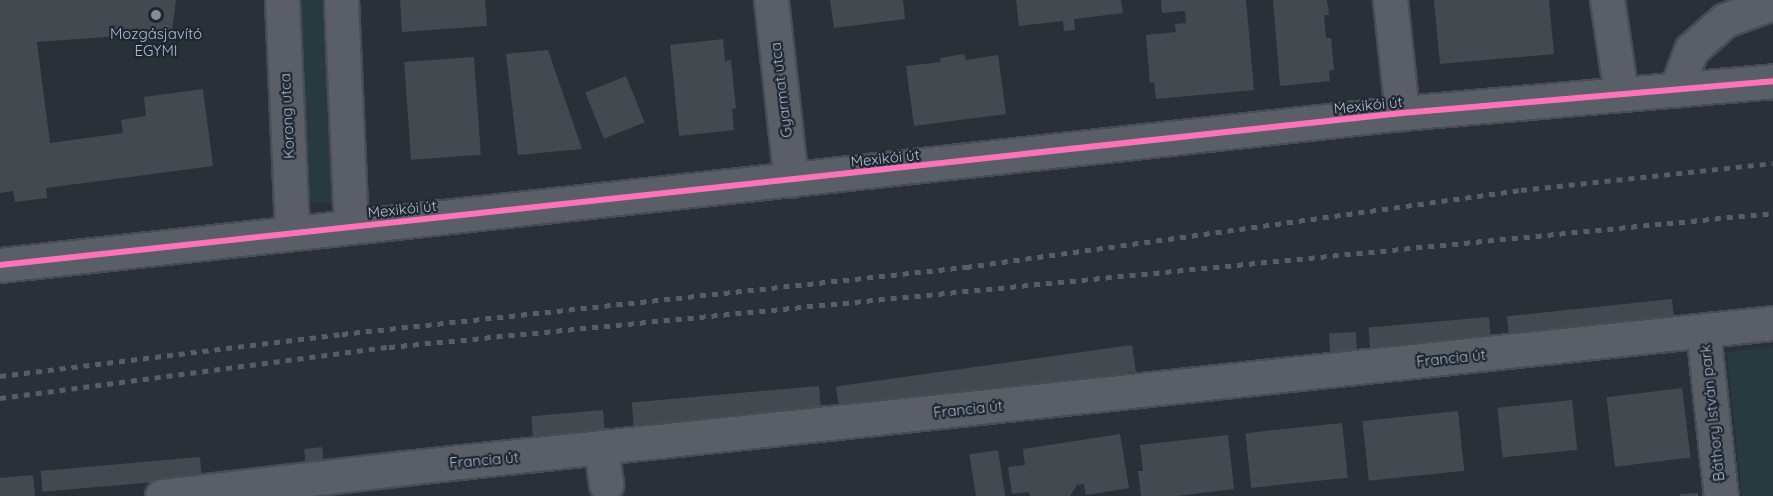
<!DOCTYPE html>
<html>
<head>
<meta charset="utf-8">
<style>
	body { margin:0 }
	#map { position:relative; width:1773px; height:496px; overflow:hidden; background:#2a3038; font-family:Quicksand,sans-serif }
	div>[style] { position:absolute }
	.green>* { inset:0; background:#273a3e; transform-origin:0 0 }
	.building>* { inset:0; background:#444950; transform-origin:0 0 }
	.roads { filter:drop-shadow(2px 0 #484c53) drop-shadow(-2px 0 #484c53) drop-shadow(0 2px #484c53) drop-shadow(0 -2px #484c53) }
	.minor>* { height:33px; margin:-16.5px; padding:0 16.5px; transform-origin:16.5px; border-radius:16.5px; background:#5a5e66 }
	.rail>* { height:4.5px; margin-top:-2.25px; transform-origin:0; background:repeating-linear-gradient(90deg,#595d64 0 6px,transparent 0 12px) }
	.cycleway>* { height:6px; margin:-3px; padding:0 3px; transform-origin:3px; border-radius:3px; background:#fb73b8 }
	.dots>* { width:16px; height:16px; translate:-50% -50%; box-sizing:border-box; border:3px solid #1d2633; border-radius:50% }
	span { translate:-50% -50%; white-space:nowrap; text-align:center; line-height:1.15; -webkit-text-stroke:4.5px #1d2633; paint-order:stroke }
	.poi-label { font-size:15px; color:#b4bcc9 }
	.street-label { font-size:15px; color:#b4bcc9 }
</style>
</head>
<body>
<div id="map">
	<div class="green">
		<div style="left:292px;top:0;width:40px;height:203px"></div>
		<div style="clip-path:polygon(1773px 347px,1773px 496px,1742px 496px,1727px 352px)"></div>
	</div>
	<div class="building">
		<div style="clip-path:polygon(0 0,176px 0,172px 32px,37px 42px,50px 143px,123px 133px,121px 120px,146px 116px,144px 97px,203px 89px,213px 166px,46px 188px,47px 198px,15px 202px,13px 191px,0 193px)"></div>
		<div style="clip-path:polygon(400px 0,485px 0,487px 26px,402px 32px)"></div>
		<div style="clip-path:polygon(830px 0,903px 0,905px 19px,834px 28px)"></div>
		<div style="clip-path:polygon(1016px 0,1121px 0,1123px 13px,1074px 19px,1075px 30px,1064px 31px,1063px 21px,1019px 26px)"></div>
		<div style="clip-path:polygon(1161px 0,1246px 0,1254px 90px,1156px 99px,1154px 82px,1150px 83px,1146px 35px,1176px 32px,1175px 24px,1186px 23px,1185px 11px,1162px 13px)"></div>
		<div style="clip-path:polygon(1273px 0,1327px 0,1329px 15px,1324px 15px,1326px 38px,1331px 38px,1334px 70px,1329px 71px,1330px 81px,1280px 86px)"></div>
		<div style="clip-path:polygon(1434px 0,1549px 0,1554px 54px,1440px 64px)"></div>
		<div style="clip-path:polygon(723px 39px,725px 61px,731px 60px,736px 108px,732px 109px,734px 130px,679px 136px,670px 45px)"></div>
		<div style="clip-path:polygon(548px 50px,582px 149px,518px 155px,506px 54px)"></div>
		<div style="clip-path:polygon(964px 54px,966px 60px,998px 55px,1006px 114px,914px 126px,906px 66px,941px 62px,940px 58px)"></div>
		<div style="left:474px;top:57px;width:98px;height:70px;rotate:86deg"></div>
		<div style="left:626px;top:76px;width:50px;height:44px;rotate:68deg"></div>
		<div style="left:1672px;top:299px;width:20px;height:166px;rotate:84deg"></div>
		<div style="left:1489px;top:317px;width:23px;height:121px;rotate:85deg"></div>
		<div style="left:1356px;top:332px;width:19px;height:27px;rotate:87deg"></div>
		<div style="left:1132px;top:345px;width:27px;height:299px;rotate:82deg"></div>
		<div style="left:819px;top:386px;width:23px;height:188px;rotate:85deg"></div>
		<div style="left:1682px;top:388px;width:70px;height:76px;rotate:83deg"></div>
		<div style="left:1572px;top:400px;width:50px;height:75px;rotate:84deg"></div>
		<div style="left:603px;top:410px;width:24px;height:72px;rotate:85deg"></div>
		<div style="left:1458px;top:411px;width:60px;height:96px;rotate:84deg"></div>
		<div style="left:1342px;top:423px;width:55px;height:97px;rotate:84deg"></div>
		<div style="clip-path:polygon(1120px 434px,1129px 488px,1086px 495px,1084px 484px,1077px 485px,1070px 496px,1030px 496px,1029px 492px,1012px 494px,1008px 467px,1025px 465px,1023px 449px)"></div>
		<div style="clip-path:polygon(1228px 435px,1234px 489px,1177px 496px,1141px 496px,1138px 471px,1143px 471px,1140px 445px)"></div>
		<div style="left:322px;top:447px;width:20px;height:18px;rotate:84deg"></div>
		<div style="left:998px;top:450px;width:47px;height:29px;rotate:81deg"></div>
		<div style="left:200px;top:457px;width:21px;height:160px;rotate:85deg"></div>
		<div style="clip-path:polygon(33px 475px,35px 496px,0 496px,0 478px)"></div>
		<div style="clip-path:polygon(1698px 493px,1698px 496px,1680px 496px,1680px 494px)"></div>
	</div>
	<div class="roads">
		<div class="minor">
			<div style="left:282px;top:0;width:233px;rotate:87.5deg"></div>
			<div style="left:341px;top:0;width:227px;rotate:87.5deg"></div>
			<div style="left:771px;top:0;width:181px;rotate:83.7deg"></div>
			<div style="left:1390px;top:0;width:114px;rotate:83.9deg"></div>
			<div style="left:1607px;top:0;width:95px;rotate:81.5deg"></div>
			<div style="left:1676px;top:90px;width:43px;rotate:-69.4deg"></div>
			<div style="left:1691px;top:50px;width:45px;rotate:-41.4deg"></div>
			<div style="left:1725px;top:20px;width:51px;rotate:-19.5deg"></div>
			<div style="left:0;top:265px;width:1410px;rotate:-6.19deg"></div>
			<div style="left:1402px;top:113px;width:372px;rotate:-4.9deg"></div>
			<div style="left:1703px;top:331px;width:166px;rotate:83.8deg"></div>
			<div style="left:601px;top:448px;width:37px;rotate:82deg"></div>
			<div style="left:162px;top:496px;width:244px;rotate:-6.6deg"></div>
			<div style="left:404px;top:468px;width:1377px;rotate:-6.05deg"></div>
		</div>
	</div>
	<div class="rail">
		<div style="left:0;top:376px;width:345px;rotate:-7deg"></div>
		<div style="left:342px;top:334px;width:628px;rotate:-6.13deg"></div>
		<div style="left:966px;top:267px;width:560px;rotate:-7.9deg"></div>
		<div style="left:1521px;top:190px;width:253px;rotate:-6.1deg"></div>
		<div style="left:0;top:398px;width:392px;rotate:-7.5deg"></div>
		<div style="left:389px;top:347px;width:1390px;rotate:-5.53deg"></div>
	</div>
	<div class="cycleway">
		<div style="left:0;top:265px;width:1410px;rotate:-6.19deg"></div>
		<div style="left:1402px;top:113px;width:372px;rotate:-4.9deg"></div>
	</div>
	<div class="dots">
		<div style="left:156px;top:15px;background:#848b96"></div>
	</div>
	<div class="poi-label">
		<span style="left:156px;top:42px">Mozgásjavító<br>EGYMI</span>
	</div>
	<div class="street-label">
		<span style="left:781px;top:90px;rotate:-97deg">Gyarmat utca</span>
		<span style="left:1368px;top:105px;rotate:-6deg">Mexikói út</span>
		<span style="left:287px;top:116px;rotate:-93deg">Korong utca</span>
		<span style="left:885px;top:158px;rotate:-6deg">Mexikói út</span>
		<span style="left:402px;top:209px;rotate:-6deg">Mexikói út</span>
		<span style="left:1451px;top:358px;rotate:-6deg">Francia út</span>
		<span style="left:968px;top:409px;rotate:-6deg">Francia út</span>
		<span style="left:1712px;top:413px;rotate:-96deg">Báthory István park</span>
		<span style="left:484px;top:460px;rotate:-5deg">Francia út</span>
	</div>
</div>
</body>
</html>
